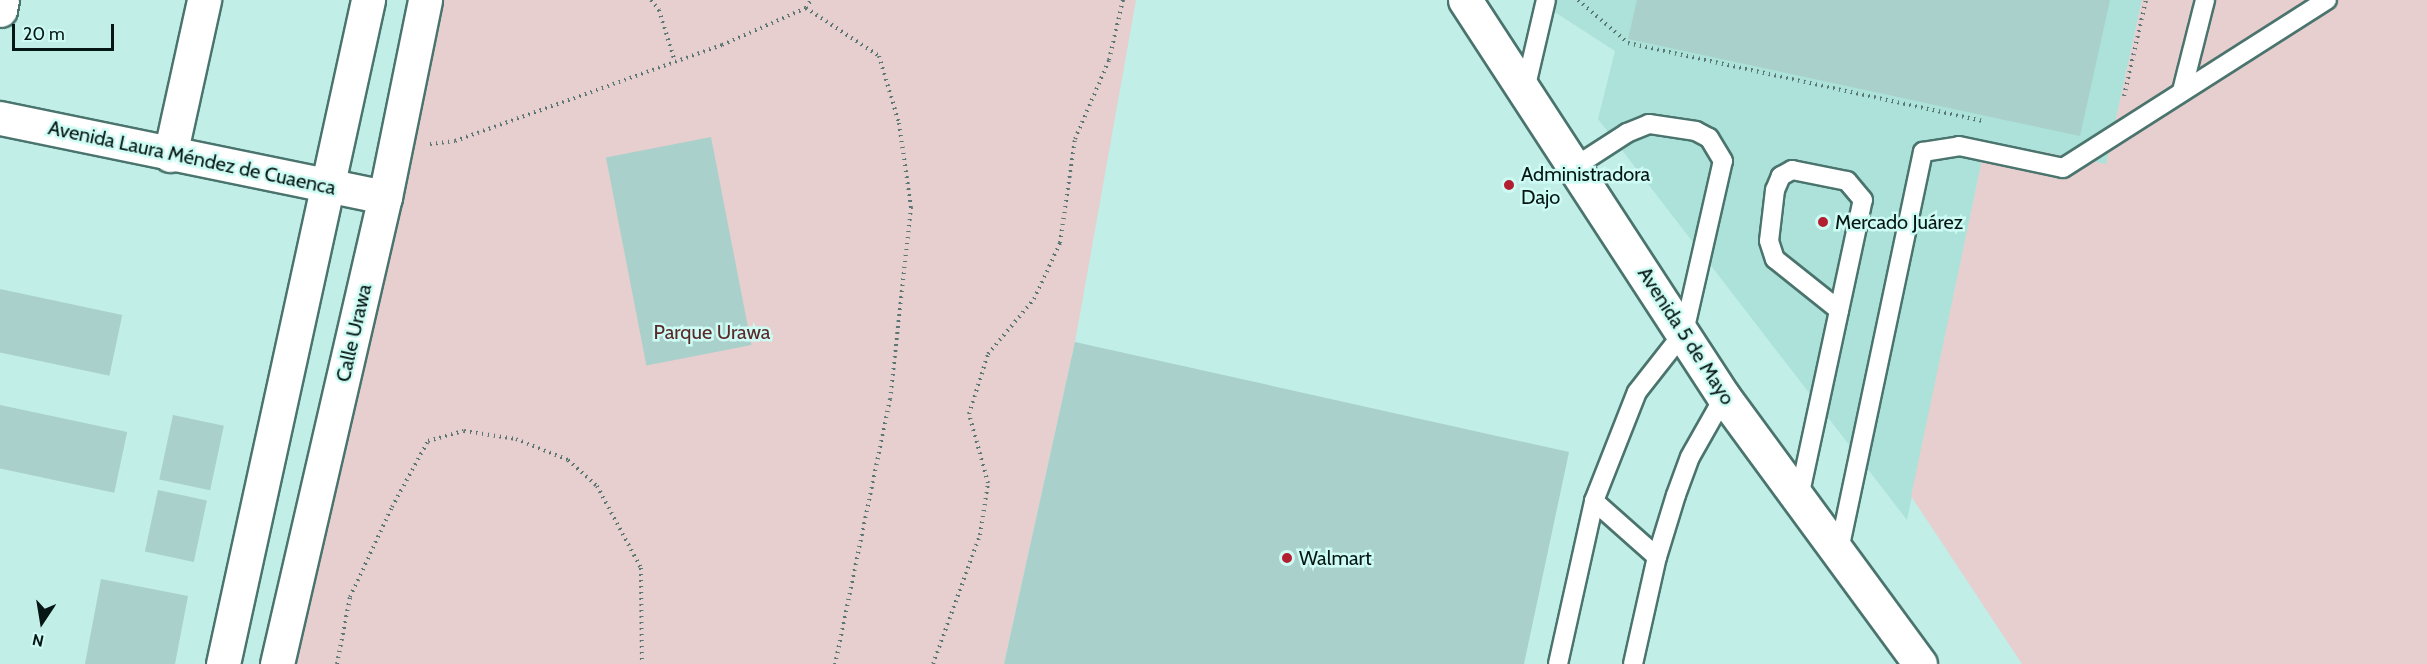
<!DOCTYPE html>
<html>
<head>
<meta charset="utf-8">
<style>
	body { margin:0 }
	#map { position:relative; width:2427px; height:664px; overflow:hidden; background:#c1eee7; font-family:Cabin,sans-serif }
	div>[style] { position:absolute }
	.built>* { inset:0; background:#ace2d9 }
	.green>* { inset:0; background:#e6cfce }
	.building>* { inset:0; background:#a9d0ca; transform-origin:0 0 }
	.path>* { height:4px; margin-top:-2px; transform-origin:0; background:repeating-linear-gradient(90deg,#5a7773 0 1.5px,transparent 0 6px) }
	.roads { filter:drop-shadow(2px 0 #4a746d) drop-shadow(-2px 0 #4a746d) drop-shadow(0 2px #4a746d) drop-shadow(0 -2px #4a746d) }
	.lane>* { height:18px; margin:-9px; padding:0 9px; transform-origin:9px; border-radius:9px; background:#fff }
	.street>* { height:33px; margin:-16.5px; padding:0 16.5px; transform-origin:16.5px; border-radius:16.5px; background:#fff }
	.secondary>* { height:33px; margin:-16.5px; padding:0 16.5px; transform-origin:16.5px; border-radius:16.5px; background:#fff }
	.dots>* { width:16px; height:16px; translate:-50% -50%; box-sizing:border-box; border:3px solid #cefcf4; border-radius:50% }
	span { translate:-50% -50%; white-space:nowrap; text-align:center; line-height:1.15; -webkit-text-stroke:5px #cefcf4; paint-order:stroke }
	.street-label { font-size:20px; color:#051614 }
	.poi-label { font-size:20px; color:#051614 }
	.left { translate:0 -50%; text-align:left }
	.park-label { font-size:20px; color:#5a2929 }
	.north { position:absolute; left:12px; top:592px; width:60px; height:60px; -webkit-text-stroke:4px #cefcf4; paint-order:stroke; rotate:192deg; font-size:16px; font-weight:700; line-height:24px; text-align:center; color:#051614 }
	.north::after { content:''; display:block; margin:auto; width:21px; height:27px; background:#051614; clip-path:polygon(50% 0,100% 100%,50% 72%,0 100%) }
	.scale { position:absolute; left:12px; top:24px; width:102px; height:27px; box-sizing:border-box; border:3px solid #051614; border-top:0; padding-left:8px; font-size:18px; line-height:21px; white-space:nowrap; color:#051614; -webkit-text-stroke:4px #cefcf4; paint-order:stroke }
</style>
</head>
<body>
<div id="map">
	<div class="built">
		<div style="clip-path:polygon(1536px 0,2142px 0,2106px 165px,1986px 141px,1907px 520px,1598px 119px,1615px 51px)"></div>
	</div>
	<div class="green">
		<div style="clip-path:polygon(431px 0,1136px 0,1075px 342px,1004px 664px,287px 664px)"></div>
		<div style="clip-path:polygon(2142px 0,2427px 0,2427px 664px,2022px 664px,1911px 496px,1986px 141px,2106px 164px)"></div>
	</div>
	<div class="building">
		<div style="clip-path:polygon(1637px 0,2110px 0,2080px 136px,1628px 39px)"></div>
		<div style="left:711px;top:137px;width:212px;height:107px;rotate:79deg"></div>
		<div style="left:0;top:289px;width:125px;height:62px;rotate:12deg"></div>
		<div style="clip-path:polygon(1075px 342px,1569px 452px,1524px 664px,1004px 664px)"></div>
		<div style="left:0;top:405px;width:130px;height:62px;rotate:12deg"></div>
		<div style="left:173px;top:415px;width:52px;height:66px;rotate:12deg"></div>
		<div style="left:158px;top:490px;width:50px;height:63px;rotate:12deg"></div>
		<div style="clip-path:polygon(101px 579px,188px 596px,175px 664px,85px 664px)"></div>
	</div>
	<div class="path">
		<div style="left:651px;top:0;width:13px;rotate:51deg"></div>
		<div style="left:659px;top:10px;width:54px;rotate:72.9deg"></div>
		<div style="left:1578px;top:0;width:66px;rotate:40.7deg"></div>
		<div style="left:1628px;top:43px;width:362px;rotate:12.4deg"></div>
		<div style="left:806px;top:8px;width:87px;rotate:33.3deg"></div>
		<div style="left:879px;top:56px;width:70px;rotate:73.4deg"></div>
		<div style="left:899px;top:123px;width:85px;rotate:81.9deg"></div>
		<div style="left:911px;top:207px;width:193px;rotate:96.2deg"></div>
		<div style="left:890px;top:399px;width:271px;rotate:101.7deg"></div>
		<div style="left:2124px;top:96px;width:98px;rotate:-77.1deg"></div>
		<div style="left:430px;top:144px;width:25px;rotate:-7deg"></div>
		<div style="left:455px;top:141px;width:284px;rotate:-19.8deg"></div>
		<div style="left:722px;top:45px;width:92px;rotate:-23.8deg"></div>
		<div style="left:806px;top:8px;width:9px;rotate:-58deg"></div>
		<div style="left:337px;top:664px;width:68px;rotate:-79deg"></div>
		<div style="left:350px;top:597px;width:99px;rotate:-65deg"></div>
		<div style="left:392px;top:507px;width:75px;rotate:-61.4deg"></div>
		<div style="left:428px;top:441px;width:37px;rotate:-16deg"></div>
		<div style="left:464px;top:431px;width:53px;rotate:8.7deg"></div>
		<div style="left:516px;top:439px;width:56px;rotate:22deg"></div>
		<div style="left:568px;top:460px;width:39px;rotate:42deg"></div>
		<div style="left:597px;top:486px;width:93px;rotate:61.8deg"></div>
		<div style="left:641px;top:568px;width:96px;rotate:89.4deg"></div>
		<div style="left:933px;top:664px;width:137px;rotate:-70deg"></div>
		<div style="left:980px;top:535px;width:53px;rotate:-81.3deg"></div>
		<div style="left:988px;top:483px;width:72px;rotate:-105.4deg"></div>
		<div style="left:969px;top:414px;width:63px;rotate:-72.4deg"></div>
		<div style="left:988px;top:354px;width:72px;rotate:-50.1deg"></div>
		<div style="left:1034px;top:299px;width:62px;rotate:-65.1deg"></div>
		<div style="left:1060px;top:243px;width:105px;rotate:-81.8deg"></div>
		<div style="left:1075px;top:139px;width:86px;rotate:-66.7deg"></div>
		<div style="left:1109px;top:60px;width:62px;rotate:-76.9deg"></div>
	</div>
	<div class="roads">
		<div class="lane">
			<div style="left:1525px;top:90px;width:92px;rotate:-76.9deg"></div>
			<div style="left:2182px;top:91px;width:94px;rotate:-75.8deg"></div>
			<div style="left:1594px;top:501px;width:84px;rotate:41.6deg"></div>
			<div style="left:1798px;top:502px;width:309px;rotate:-77.9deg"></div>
			<div style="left:1863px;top:200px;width:25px;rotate:-130deg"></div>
			<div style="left:1847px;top:181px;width:56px;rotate:-168.7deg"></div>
			<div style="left:1792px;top:170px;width:13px;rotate:151deg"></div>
			<div style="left:1781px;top:176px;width:15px;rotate:113deg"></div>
			<div style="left:1775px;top:190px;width:51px;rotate:96.7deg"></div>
			<div style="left:1769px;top:241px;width:19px;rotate:72deg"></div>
			<div style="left:1775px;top:259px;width:82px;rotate:38.6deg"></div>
			<div style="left:1838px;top:555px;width:412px;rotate:-78.1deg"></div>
			<div style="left:1923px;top:152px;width:36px;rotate:-9deg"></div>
			<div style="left:1959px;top:146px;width:106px;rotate:11.9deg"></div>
			<div style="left:2063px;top:168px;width:313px;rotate:-32.5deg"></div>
			<div style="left:1558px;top:664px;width:167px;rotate:-77.5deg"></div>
			<div style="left:1594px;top:501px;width:117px;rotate:-68.5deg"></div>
			<div style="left:1637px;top:392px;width:76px;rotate:-51.9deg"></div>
			<div style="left:1684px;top:332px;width:175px;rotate:-77.2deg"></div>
			<div style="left:1723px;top:161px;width:27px;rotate:-121deg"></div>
			<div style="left:1709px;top:138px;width:15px;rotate:-152deg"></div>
			<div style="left:1696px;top:131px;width:48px;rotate:-171.5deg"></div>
			<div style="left:1649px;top:124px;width:24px;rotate:158deg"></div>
			<div style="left:1627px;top:133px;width:61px;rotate:147.1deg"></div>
			<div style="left:1633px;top:664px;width:110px;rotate:-77.4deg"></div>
			<div style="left:1657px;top:557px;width:65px;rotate:-73deg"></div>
			<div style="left:1676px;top:495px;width:40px;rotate:-69.8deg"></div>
			<div style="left:1690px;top:457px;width:69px;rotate:-60.5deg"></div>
		</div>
		<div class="street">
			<div style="left:0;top:10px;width:10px;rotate:-79deg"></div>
			<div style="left:0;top:118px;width:393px;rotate:11.6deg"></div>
			<div style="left:170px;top:155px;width:159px;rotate:-77.6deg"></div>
		</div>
		<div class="secondary">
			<div style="left:1465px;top:0;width:474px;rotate:56.9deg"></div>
			<div style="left:1724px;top:397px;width:331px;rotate:53.7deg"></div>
			<div style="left:223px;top:664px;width:680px;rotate:-77.68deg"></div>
			<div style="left:277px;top:664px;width:479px;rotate:-77deg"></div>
			<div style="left:385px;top:197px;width:201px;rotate:-78.5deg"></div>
		</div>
	</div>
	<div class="dots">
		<div style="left:1509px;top:185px;background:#b21f31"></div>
		<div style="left:1823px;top:222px;background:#b21f31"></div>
		<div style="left:1287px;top:558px;background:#b21f31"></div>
	</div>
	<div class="street-label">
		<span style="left:192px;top:158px;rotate:12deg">Avenida Laura Méndez de Cuaenca</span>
		<span style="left:354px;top:333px;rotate:-77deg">Calle Urawa</span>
		<span style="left:1686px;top:336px;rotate:57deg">Avenida 5 de Mayo</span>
	</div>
	<div class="poi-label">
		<span class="left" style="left:1521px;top:186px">Administradora<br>Dajo</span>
		<span class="left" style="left:1835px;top:222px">Mercado Juárez</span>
		<span class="left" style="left:1299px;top:558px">Walmart</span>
	</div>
	<div class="park-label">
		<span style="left:712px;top:332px">Parque Urawa</span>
	</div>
	<div class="north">N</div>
	<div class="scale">20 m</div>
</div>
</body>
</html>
